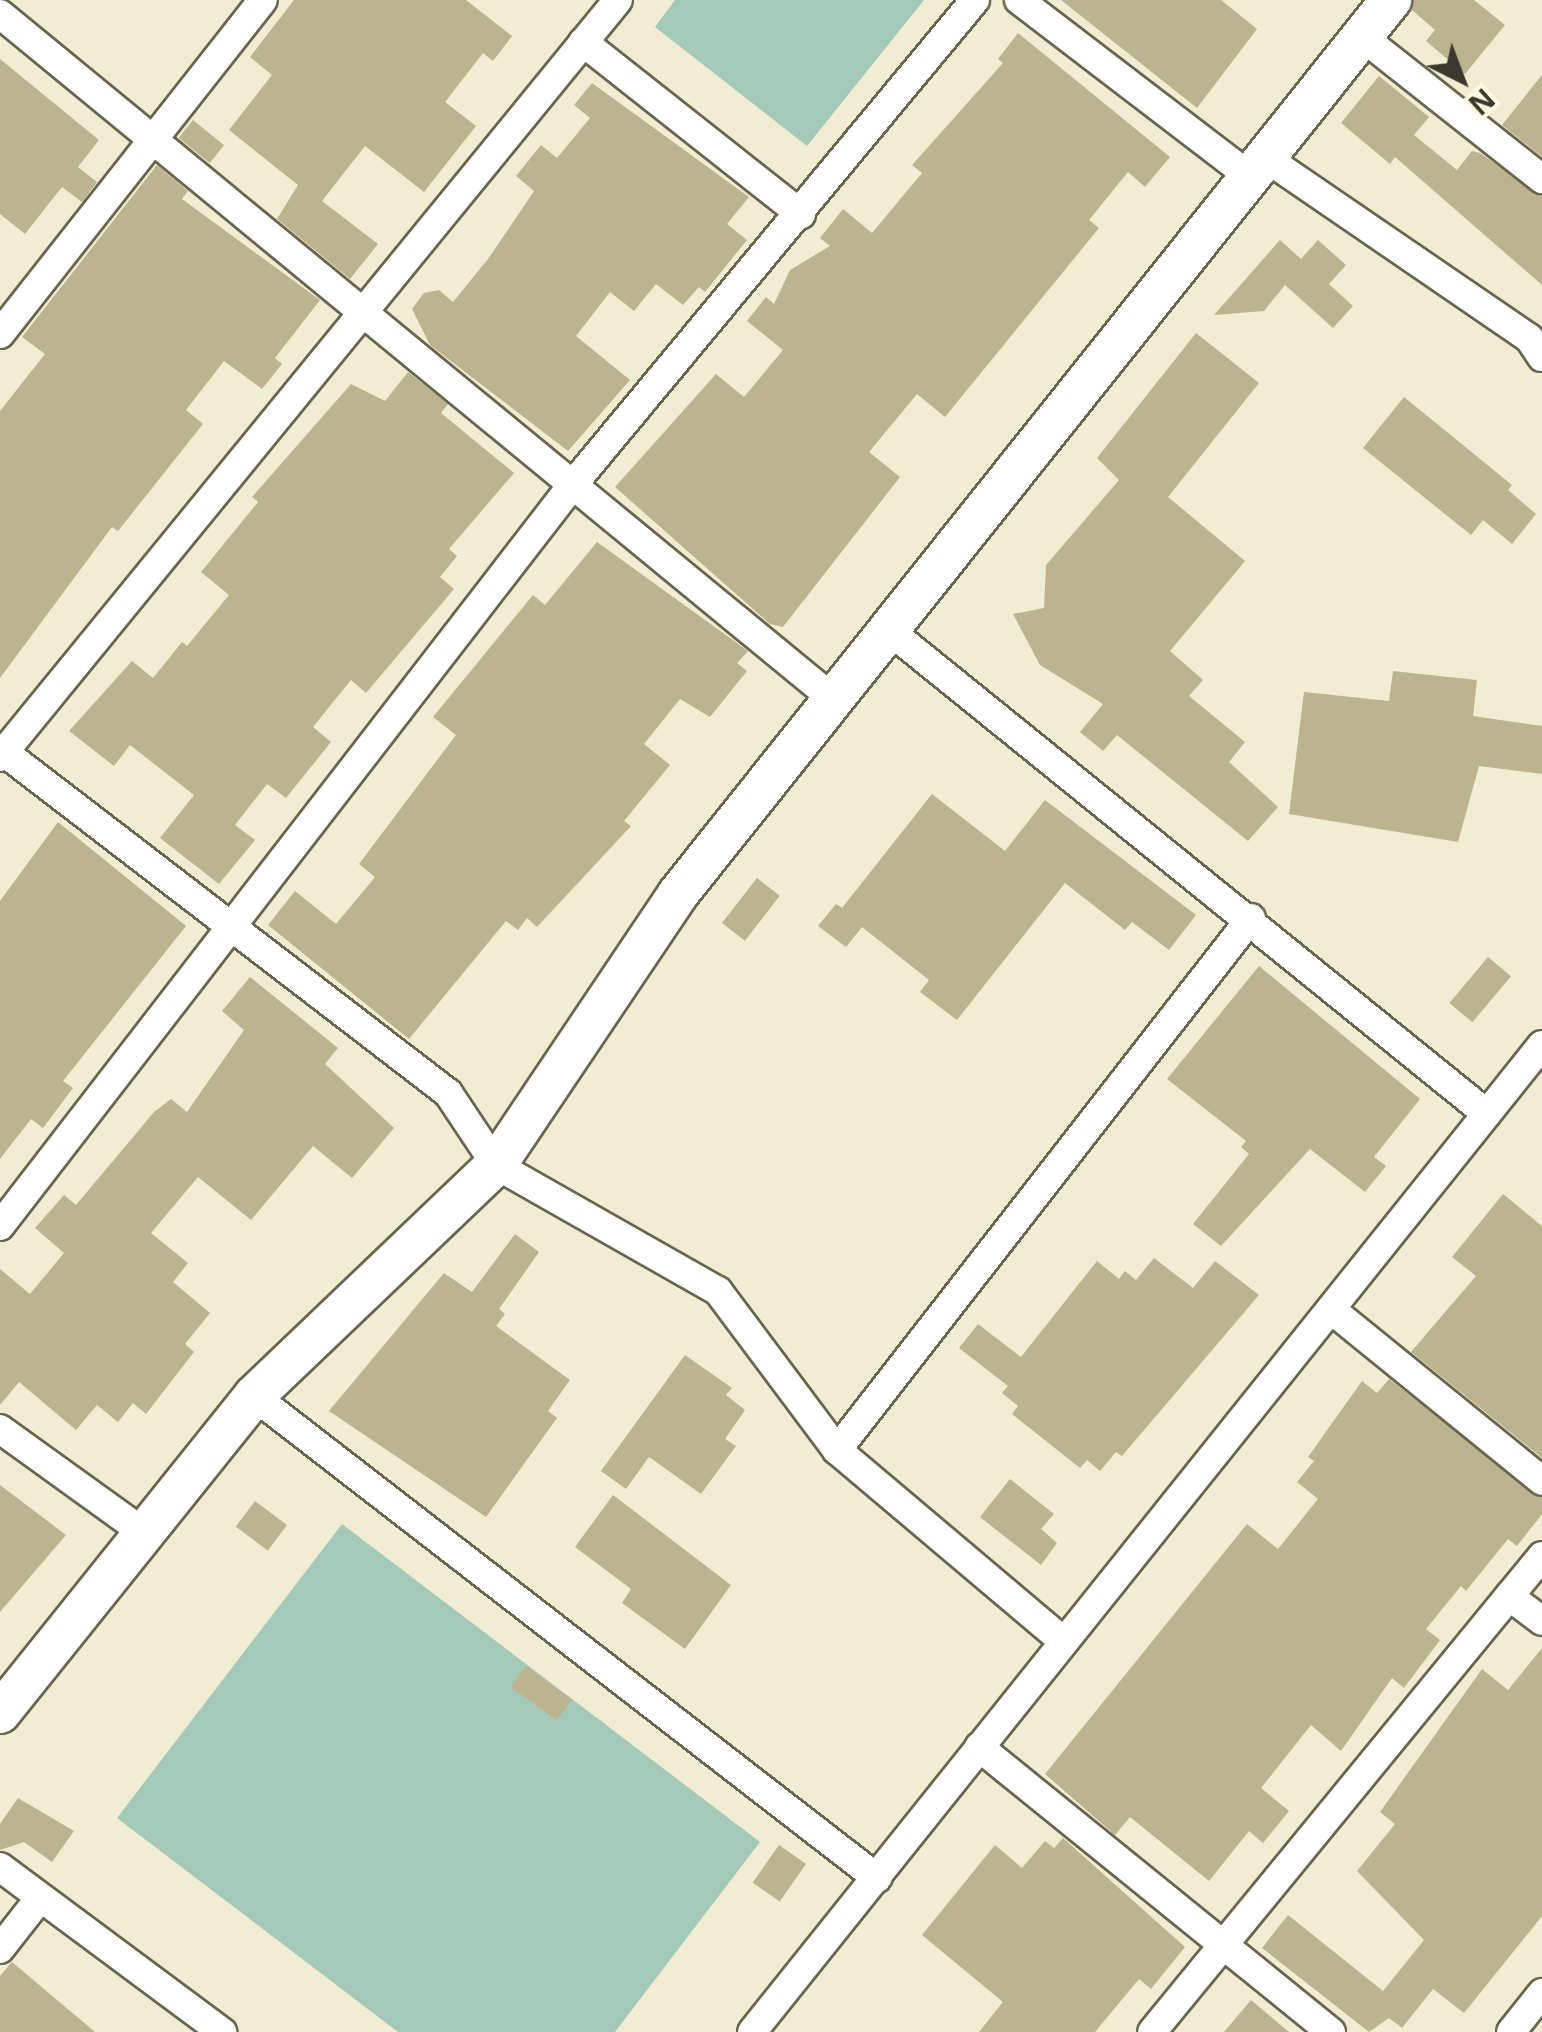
<!DOCTYPE html>
<html>
<head>
<meta charset="utf-8">
<style>
	body { margin:0 }
	#map { position:relative; width:1542px; height:2032px; overflow:hidden; background:#f1edd3; font-family:"Noto Sans",sans-serif }
	div>[style] { position:absolute }
	.green>* { inset:0; background:#a5c9b8 }
	.building>* { inset:0; background:#bbb48e; transform-origin:0 0 }
	.roads { filter:drop-shadow(2px 0 #69654f) drop-shadow(-2px 0 #69654f) drop-shadow(0 2px #69654f) drop-shadow(0 -2px #69654f) }
	.street>* { height:28px; margin:-14px; padding:0 14px; transform-origin:14px; border-radius:14px; background:#fff }
	.secondary>* { height:40px; margin:-20px; padding:0 20px; transform-origin:20px; border-radius:20px; background:#fff }
	span { translate:-50% -50%; white-space:nowrap; text-align:center; line-height:1.15; -webkit-text-stroke:8px #fffae0; paint-order:stroke }
	.north { position:absolute; left:1412px; top:30px; width:100px; height:100px; -webkit-text-stroke:8px #fffae0; paint-order:stroke; rotate:138deg; font-size:28px; font-weight:700; line-height:40px; text-align:center; color:#3a382f }
	.north::after { content:''; display:block; margin:auto; width:35px; height:45px; background:#3a382f; clip-path:polygon(50% 0,100% 100%,50% 72%,0 100%) }
</style>
</head>
<body>
<div id="map">
	<div class="green">
		<div style="clip-path:polygon(675px 0,924px 0,807px 146px,655px 27px)"></div>
		<div style="clip-path:polygon(342px 1524px,760px 1842px,615px 2032px,398px 2032px,117px 1818px)"></div>
	</div>
	<div class="building">
		<div style="clip-path:polygon(294px 0,466px 0,512px 36px,493px 61px,483px 53px,445px 102px,476px 126px,424px 192px,365px 146px,322px 201px,378px 244px,350px 279px,277px 219px,298px 185px,229px 130px,272px 75px,250px 57px)"></div>
		<div style="clip-path:polygon(1061px 0,1221px 0,1257px 29px,1197px 108px)"></div>
		<div style="clip-path:polygon(1414px 0,1474px 0,1505px 25px,1465px 74px,1426px 41px,1435px 30px,1412px 10px)"></div>
		<div style="clip-path:polygon(1018px 33px,1170px 157px,1145px 187px,1128px 172px,1089px 220px,1099px 228px,945px 417px,917px 394px,869px 452px,900px 477px,783px 627px,770px 624px,615px 487px,716px 374px,744px 397px,783px 350px,747px 321px,766px 297px,774px 304px,790px 270px,830px 246px,820px 238px,843px 209px,872px 233px,922px 173px,912px 165px,1003px 63px,998px 59px)"></div>
		<div style="clip-path:polygon(0 59px,99px 140px,78px 167px,97px 182px,82px 202px,62px 187px,25px 234px,0 214px)"></div>
		<div style="clip-path:polygon(1542px 75px,1542px 157px,1502px 125px)"></div>
		<div style="clip-path:polygon(1379px 76px,1429px 117px,1414px 135px,1457px 170px,1472px 151px,1480px 153px,1542px 196px,1542px 285px,1395px 157px,1390px 164px,1341px 123px)"></div>
		<div style="clip-path:polygon(592px 83px,749px 197px,727px 224px,747px 240px,705px 292px,699px 287px,683px 305px,656px 284px,634px 311px,610px 292px,576px 336px,630px 380px,568px 451px,430px 345px,412px 309px,424px 293px,439px 290px,453px 302px,488px 259px,534px 191px,516px 176px,541px 145px,557px 158px,590px 118px,574px 105px)"></div>
		<div style="left:193px;top:120px;width:40px;height:23px;rotate:39deg"></div>
		<div style="clip-path:polygon(157px 165px,188px 191px,182px 199px,320px 300px,275px 358px,282px 364px,262px 389px,224px 361px,186px 410px,203px 424px,118px 531px,112px 527px,0 678px,0 411px,45px 354px,22px 337px)"></div>
		<div style="clip-path:polygon(1280px 240px,1301px 259px,1318px 240px,1346px 265px,1329px 284px,1353px 306px,1333px 328px,1285px 285px,1264px 311px,1214px 315px)"></div>
		<div style="clip-path:polygon(1196px 333px,1259px 383px,1168px 497px,1245px 561px,1170px 651px,1203px 680px,1189px 696px,1245px 742px,1229px 762px,1278px 807px,1248px 841px,1117px 735px,1103px 751px,1080px 732px,1103px 704px,1040px 665px,1013px 614px,1044px 608px,1046px 565px,1119px 480px,1097px 458px)"></div>
		<div style="clip-path:polygon(408px 372px,448px 404px,441px 413px,514px 473px,449px 549px,457px 556px,440px 577px,454px 589px,366px 693px,351px 680px,313px 727px,331px 742px,286px 798px,267px 784px,235px 825px,255px 840px,219px 884px,160px 838px,194px 795px,130px 745px,114px 766px,69px 731px,132px 661px,153px 678px,182px 642px,187px 646px,229px 595px,201px 572px,258px 502px,252px 497px,351px 384px,385px 401px)"></div>
		<div style="clip-path:polygon(1404px 397px,1512px 485px,1508px 490px,1536px 514px,1512px 544px,1483px 520px,1471px 535px,1363px 448px)"></div>
		<div style="clip-path:polygon(597px 542px,748px 651px,737px 663px,747px 671px,710px 717px,680px 699px,644px 744px,670px 765px,624px 821px,631px 826px,537px 927px,527px 918px,518px 930px,506px 921px,409px 1039px,268px 925px,295px 891px,336px 924px,375px 877px,359px 864px,456px 735px,433px 717px,533px 595px,545px 605px)"></div>
		<div style="clip-path:polygon(1393px 671px,1477px 680px,1473px 716px,1542px 726px,1542px 774px,1479px 766px,1458px 842px,1289px 814px,1304px 692px,1389px 701px)"></div>
		<div style="clip-path:polygon(932px 794px,1005px 851px,1045px 800px,1196px 915px,1169px 950px,1132px 922px,1125px 930px,1065px 883px,957px 1020px,920px 992px,929px 980px,862px 927px,846px 947px,818px 926px,836px 904px,842px 908px)"></div>
		<div style="clip-path:polygon(58px 822px,186px 926px,63px 1081px,73px 1088px,43px 1128px,31px 1119px,0 1159px,0 901px)"></div>
		<div style="left:757px;top:878px;width:29px;height:57px;rotate:38deg"></div>
		<div style="left:1488px;top:957px;width:30px;height:60px;rotate:40deg"></div>
		<div style="clip-path:polygon(1259px 966px,1420px 1099px,1374px 1157px,1386px 1166px,1365px 1192px,1310px 1149px,1221px 1246px,1193px 1224px,1249px 1154px,1241px 1147px,1246px 1141px,1167px 1079px)"></div>
		<div style="clip-path:polygon(250px 977px,338px 1048px,325px 1064px,394px 1128px,352px 1178px,313px 1146px,251px 1220px,198px 1177px,151px 1233px,188px 1263px,173px 1282px,210px 1313px,185px 1344px,194px 1352px,146px 1414px,133px 1403px,118px 1422px,97px 1405px,76px 1430px,19px 1382px,0 1405px,0 1269px,30px 1294px,64px 1253px,35px 1228px,64px 1195px,76px 1205px,154px 1112px,171px 1099px,187px 1112px,244px 1030px,222px 1011px)"></div>
		<div style="clip-path:polygon(1503px 1194px,1542px 1226px,1542px 1458px,1411px 1352px,1476px 1276px,1452px 1257px)"></div>
		<div style="clip-path:polygon(515px 1234px,539px 1252px,499px 1309px,505px 1314px,496px 1326px,570px 1380px,548px 1411px,557px 1418px,486px 1517px,329px 1411px,444px 1273px,472px 1292px)"></div>
		<div style="clip-path:polygon(1154px 1258px,1193px 1288px,1215px 1261px,1259px 1295px,1122px 1456px,1116px 1452px,1100px 1471px,1087px 1460px,1080px 1468px,1012px 1414px,1018px 1406px,1002px 1393px,1008px 1386px,959px 1348px,978px 1324px,1021px 1357px,1097px 1261px,1119px 1279px,1125px 1271px,1136px 1280px)"></div>
		<div style="clip-path:polygon(685px 1355px,732px 1388px,726px 1395px,745px 1410px,725px 1439px,736px 1446px,701px 1494px,649px 1457px,626px 1489px,601px 1471px)"></div>
		<div style="clip-path:polygon(1389px 1379px,1542px 1498px,1542px 1514px,1517px 1546px,1508px 1539px,1466px 1591px,1461px 1586px,1426px 1629px,1440px 1640px,1404px 1688px,1392px 1678px,1341px 1751px,1311px 1725px,1261px 1788px,1289px 1811px,1263px 1843px,1249px 1831px,1209px 1881px,1130px 1817px,1115px 1835px,1045px 1774px,1247px 1524px,1278px 1549px,1318px 1499px,1297px 1482px,1314px 1461px,1308px 1457px,1362px 1381px,1377px 1393px)"></div>
		<div style="clip-path:polygon(1010px 1479px,1054px 1514px,1041px 1529px,1057px 1543px,1041px 1565px,980px 1517px)"></div>
		<div style="clip-path:polygon(0 1485px,66px 1535px,0 1612px)"></div>
		<div style="clip-path:polygon(613px 1495px,731px 1585px,685px 1649px,622px 1603px,631px 1589px,575px 1547px)"></div>
		<div style="left:255px;top:1501px;width:40px;height:32px;rotate:37deg"></div>
		<div style="clip-path:polygon(1542px 1648px,1542px 1916px,1464px 2013px,1433px 1989px,1402px 2028px,1389px 2018px,1369px 2032px,1262px 1948px,1288px 1915px,1383px 1991px,1424px 1940px,1357px 1871px,1395px 1824px,1380px 1812px,1482px 1669px,1508px 1690px)"></div>
		<div style="left:526px;top:1666px;width:57px;height:26px;rotate:36deg"></div>
		<div style="clip-path:polygon(18px 1798px,74px 1831px,52px 1862px,24px 1842px,0 1850px,0 1824px)"></div>
		<div style="clip-path:polygon(1063px 1838px,1185px 1947px,1151px 1989px,1139px 1979px,1095px 2032px,979px 2032px,1003px 2002px,922px 1935px,995px 1845px,1022px 1868px,1045px 1841px,1054px 1848px)"></div>
		<div style="left:779px;top:1845px;width:33px;height:46px;rotate:35deg"></div>
		<div style="clip-path:polygon(12px 1962px,95px 2032px,0 2032px,0 1976px)"></div>
		<div style="clip-path:polygon(1251px 2000px,1289px 2032px,1224px 2032px)"></div>
	</div>
	<div class="roads">
		<div class="street">
			<div style="left:1019px;top:0;width:290px;rotate:37.4deg"></div>
			<div style="left:0;top:14px;width:1076px;rotate:39.42deg"></div>
			<div style="left:1361px;top:36px;width:231px;rotate:38.3deg"></div>
			<div style="left:583px;top:42px;width:278px;rotate:38.3deg"></div>
			<div style="left:1263px;top:156px;width:322px;rotate:34.4deg"></div>
			<div style="left:1529px;top:338px;width:23px;rotate:56deg"></div>
			<div style="left:0;top:334px;width:425px;rotate:-51.8deg"></div>
			<div style="left:885px;top:627px;width:774px;rotate:38.97deg"></div>
			<div style="left:0;top:749px;width:565px;rotate:37.52deg"></div>
			<div style="left:448px;top:1093px;width:87px;rotate:56.3deg"></div>
			<div style="left:496px;top:1165px;width:255px;rotate:29.6deg"></div>
			<div style="left:718px;top:1291px;width:199px;rotate:53.2deg"></div>
			<div style="left:837px;top:1450px;width:294px;rotate:40.2deg"></div>
			<div style="left:0;top:757px;width:977px;rotate:-50.77deg"></div>
			<div style="left:0;top:1226px;width:932px;rotate:-52.32deg"></div>
			<div style="left:570px;top:488px;width:634px;rotate:-50.31deg"></div>
			<div style="left:1333px;top:1311px;width:269px;rotate:39.1deg"></div>
			<div style="left:254px;top:1396px;width:788px;rotate:37.73deg"></div>
			<div style="left:0;top:1429px;width:176px;rotate:35.8deg"></div>
			<div style="left:837px;top:1450px;width:674px;rotate:-52.11deg"></div>
			<div style="left:1509px;top:1596px;width:41px;rotate:37.1deg"></div>
			<div style="left:979px;top:1747px;width:453px;rotate:39deg"></div>
			<div style="left:0;top:1867px;width:277px;rotate:36.6deg"></div>
			<div style="left:0;top:1949px;width:63px;rotate:-52deg"></div>
			<div style="left:752px;top:2032px;width:1264px;rotate:-51.33deg"></div>
			<div style="left:1152px;top:2032px;width:615px;rotate:-50.67deg"></div>
			<div style="left:1511px;top:2032px;width:50px;rotate:-51.5deg"></div>
		</div>
		<div class="secondary">
			<div style="left:0;top:1713px;width:406px;rotate:-51.3deg"></div>
			<div style="left:254px;top:1396px;width:335px;rotate:-43.7deg"></div>
			<div style="left:496px;top:1165px;width:326px;rotate:-56.1deg"></div>
			<div style="left:678px;top:894px;width:1144px;rotate:-51.43deg"></div>
		</div>
	</div>
	<div class="north">N</div>
</div>
</body>
</html>
